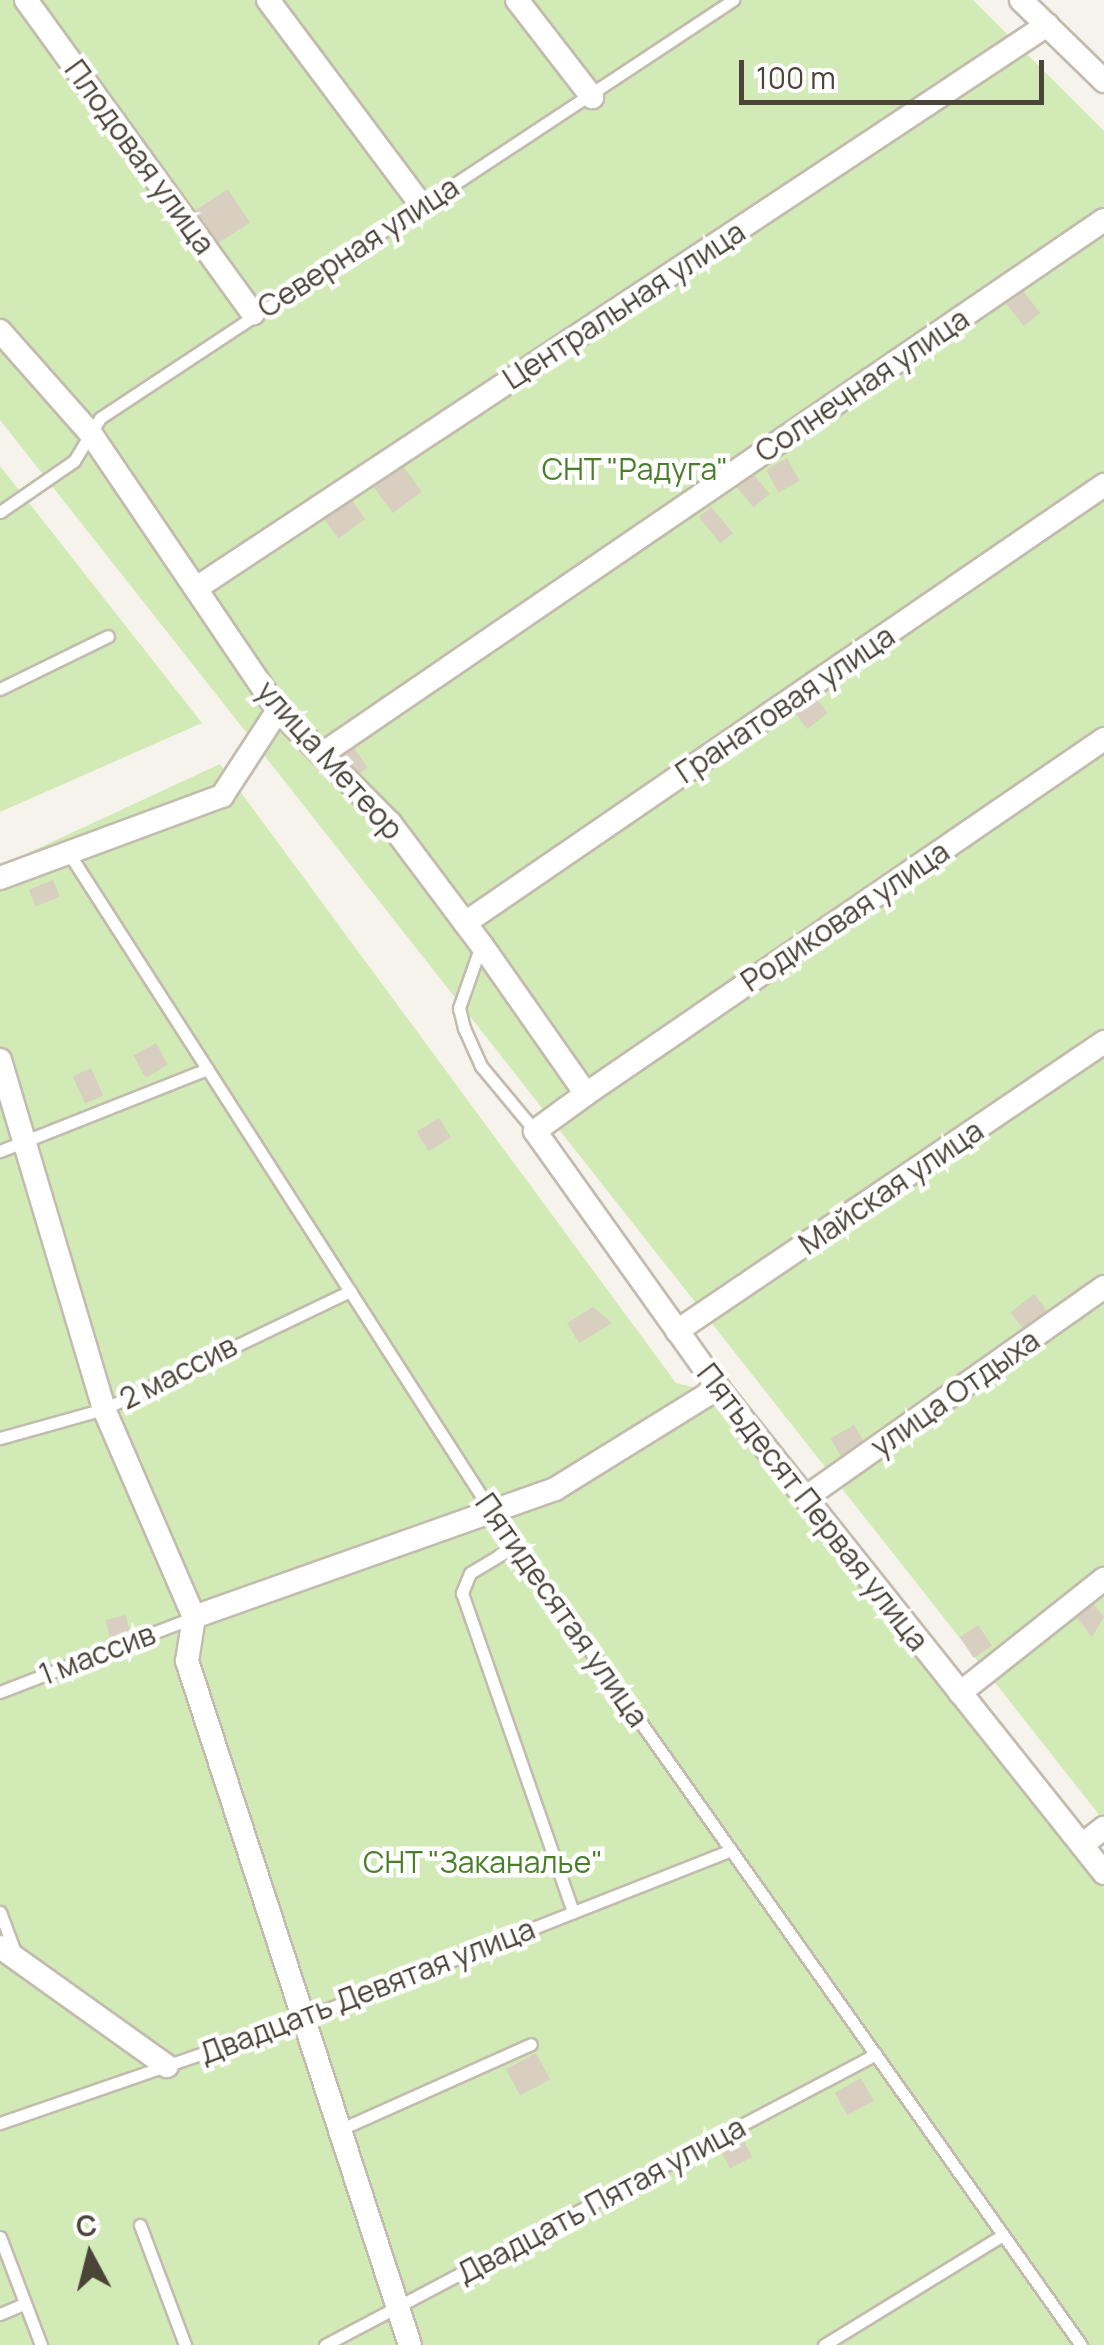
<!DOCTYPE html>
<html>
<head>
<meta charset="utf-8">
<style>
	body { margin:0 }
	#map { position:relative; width:1104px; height:2345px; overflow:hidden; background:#f6f3ec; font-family:Manrope,sans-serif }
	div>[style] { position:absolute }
	.green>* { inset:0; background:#d2eab5 }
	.building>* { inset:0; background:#d8cfc1; transform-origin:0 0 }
	.roads { filter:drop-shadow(2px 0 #c2bbae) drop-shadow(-2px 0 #c2bbae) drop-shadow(0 2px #c2bbae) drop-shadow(0 -2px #c2bbae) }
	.service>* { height:11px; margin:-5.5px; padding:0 5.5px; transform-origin:5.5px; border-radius:5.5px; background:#fff }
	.minor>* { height:22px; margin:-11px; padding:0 11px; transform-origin:11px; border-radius:11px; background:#fff }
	span { translate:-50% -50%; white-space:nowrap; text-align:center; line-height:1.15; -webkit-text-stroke:9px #fff; paint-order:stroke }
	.street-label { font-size:30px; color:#4b4439 }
	.park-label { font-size:30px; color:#4a7f2a }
	.north { position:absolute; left:40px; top:2205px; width:100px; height:100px; -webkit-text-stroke:8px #fff; paint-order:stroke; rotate:353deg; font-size:28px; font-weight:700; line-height:40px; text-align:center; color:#4b4439 }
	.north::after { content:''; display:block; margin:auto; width:35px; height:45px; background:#4b4439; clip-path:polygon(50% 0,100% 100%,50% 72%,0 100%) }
	.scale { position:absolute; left:739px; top:60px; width:305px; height:45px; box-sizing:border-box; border:5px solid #4b4439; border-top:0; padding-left:12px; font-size:30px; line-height:35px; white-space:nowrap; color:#4b4439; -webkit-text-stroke:8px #fff; paint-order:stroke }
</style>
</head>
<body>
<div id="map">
	<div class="green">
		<div style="clip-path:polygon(0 0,973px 0,1104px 131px,1104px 1821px,0 420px)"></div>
		<div style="clip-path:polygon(0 466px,202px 723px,0 812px)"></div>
		<div style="clip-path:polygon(220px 764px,676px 1383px,738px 1398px,1104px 1863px,1104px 2345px,0 2345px,0 866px)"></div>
	</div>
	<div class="building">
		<div style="left:228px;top:189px;width:40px;height:40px;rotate:57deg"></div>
		<div style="left:1023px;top:291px;width:28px;height:21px;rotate:52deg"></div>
		<div style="left:787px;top:458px;width:26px;height:24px;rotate:61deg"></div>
		<div style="left:403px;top:466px;width:32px;height:36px;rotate:54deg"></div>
		<div style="left:753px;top:474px;width:26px;height:21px;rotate:50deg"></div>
		<div style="left:350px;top:498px;width:26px;height:33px;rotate:54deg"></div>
		<div style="left:711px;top:507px;width:34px;height:16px;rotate:50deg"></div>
		<div style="left:813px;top:694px;width:24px;height:26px;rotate:52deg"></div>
		<div style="left:354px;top:748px;width:24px;height:16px;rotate:55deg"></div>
		<div style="left:53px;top:880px;width:18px;height:26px;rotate:68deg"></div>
		<div style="left:156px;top:1043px;width:25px;height:26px;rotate:61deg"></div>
		<div style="left:91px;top:1068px;width:30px;height:20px;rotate:66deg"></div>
		<div style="left:439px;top:1118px;width:23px;height:26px;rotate:59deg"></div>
		<div style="left:1034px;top:1294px;width:23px;height:30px;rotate:52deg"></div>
		<div style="clip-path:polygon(593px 1307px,612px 1323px,579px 1343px,567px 1323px)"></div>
		<div style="left:854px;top:1425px;width:22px;height:27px;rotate:60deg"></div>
		<div style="clip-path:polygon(1090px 1600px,1104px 1617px,1092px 1637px,1073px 1613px)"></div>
		<div style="left:126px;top:1615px;width:18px;height:21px;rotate:77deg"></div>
		<div style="left:978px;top:1625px;width:25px;height:22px;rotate:56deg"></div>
		<div style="left:536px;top:2053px;width:30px;height:34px;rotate:62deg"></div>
		<div style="left:861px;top:2078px;width:26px;height:30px;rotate:61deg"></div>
		<div style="left:744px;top:2141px;width:18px;height:25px;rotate:63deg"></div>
	</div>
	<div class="roads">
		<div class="service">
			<div style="left:0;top:512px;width:90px;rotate:-34.6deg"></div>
			<div style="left:74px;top:461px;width:50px;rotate:-58.8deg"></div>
			<div style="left:100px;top:418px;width:759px;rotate:-33.44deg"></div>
			<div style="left:0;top:689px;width:120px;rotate:-26.1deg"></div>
			<div style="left:70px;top:855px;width:776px;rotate:57.31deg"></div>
			<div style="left:489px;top:1508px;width:1025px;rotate:54.73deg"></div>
			<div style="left:480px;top:948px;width:64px;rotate:109.3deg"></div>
			<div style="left:459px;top:1008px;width:21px;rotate:76deg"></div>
			<div style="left:464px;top:1028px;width:42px;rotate:65.9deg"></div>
			<div style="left:481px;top:1066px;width:85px;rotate:50.3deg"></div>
			<div style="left:0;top:1151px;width:223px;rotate:-21.6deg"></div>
			<div style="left:0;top:1438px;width:108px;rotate:-15.6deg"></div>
			<div style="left:104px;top:1409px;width:273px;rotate:-25.6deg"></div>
			<div style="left:515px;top:1546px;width:52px;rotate:149deg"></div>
			<div style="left:470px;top:1573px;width:22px;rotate:112deg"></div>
			<div style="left:462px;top:1593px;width:338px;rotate:70.8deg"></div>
			<div style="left:0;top:1692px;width:206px;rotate:-21.1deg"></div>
			<div style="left:0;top:1912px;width:43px;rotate:69.4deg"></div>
			<div style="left:0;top:2123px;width:319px;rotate:-19deg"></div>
			<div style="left:302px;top:2019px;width:461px;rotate:-21.5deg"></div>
			<div style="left:339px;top:2130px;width:210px;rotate:-24.1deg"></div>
			<div style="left:140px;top:2225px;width:128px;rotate:69.4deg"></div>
			<div style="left:0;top:2237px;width:116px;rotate:69.2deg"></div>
			<div style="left:0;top:2314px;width:25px;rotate:-23deg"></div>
			<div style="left:325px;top:2345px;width:623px;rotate:-27.84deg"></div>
			<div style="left:824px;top:2345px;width:210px;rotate:-31.6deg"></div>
		</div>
		<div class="minor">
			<div style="left:26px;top:0;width:387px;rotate:54.1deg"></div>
			<div style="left:268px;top:0;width:257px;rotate:53.2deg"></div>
			<div style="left:517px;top:0;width:123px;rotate:52.3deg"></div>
			<div style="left:1021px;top:0;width:116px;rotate:44.3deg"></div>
			<div style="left:0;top:331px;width:137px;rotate:48.5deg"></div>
			<div style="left:91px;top:434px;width:333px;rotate:55.9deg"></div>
			<div style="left:278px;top:710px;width:159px;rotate:45.3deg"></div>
			<div style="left:390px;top:823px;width:151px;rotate:53.1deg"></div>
			<div style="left:481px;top:944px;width:183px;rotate:55deg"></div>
			<div style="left:586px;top:1094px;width:63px;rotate:144deg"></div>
			<div style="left:535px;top:1131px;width:315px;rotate:54.5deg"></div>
			<div style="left:718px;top:1388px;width:620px;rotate:51.48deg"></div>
			<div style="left:201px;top:585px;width:1015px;rotate:-33.5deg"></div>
			<div style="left:322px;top:754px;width:947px;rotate:-34.33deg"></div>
			<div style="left:0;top:878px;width:237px;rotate:-20.3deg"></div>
			<div style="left:222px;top:796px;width:103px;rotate:-56.9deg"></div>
			<div style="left:465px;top:923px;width:775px;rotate:-34.43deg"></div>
			<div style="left:0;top:1060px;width:364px;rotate:73.4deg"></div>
			<div style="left:104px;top:1409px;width:227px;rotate:66.6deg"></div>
			<div style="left:194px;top:1617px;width:45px;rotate:99deg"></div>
			<div style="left:187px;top:1661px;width:719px;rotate:71.94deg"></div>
			<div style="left:586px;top:1094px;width:628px;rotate:-34.42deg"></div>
			<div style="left:677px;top:1331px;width:516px;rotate:-34.09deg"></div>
			<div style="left:805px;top:1498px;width:366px;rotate:-35.2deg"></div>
			<div style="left:194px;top:1617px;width:383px;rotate:-19.5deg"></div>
			<div style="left:555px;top:1489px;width:192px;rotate:-31.8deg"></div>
			<div style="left:960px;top:1693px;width:184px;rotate:-38.4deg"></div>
			<div style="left:1082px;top:1845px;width:28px;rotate:-38deg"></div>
			<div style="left:0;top:1947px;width:205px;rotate:35.5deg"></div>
		</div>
	</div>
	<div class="street-label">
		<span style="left:140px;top:157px;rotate:54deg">Плодовая улица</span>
		<span style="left:358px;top:247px;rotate:-33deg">Северная улица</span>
		<span style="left:624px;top:305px;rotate:-33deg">Центральная улица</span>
		<span style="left:862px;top:385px;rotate:-34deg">Солнечная улица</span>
		<span style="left:785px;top:704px;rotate:-34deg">Гранатовая улица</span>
		<span style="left:330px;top:760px;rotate:48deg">улица Метеор</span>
		<span style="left:845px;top:916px;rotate:-34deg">Родиковая улица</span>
		<span style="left:891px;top:1187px;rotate:-34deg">Майская улица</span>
		<span style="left:178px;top:1372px;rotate:-27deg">2 массив</span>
		<span style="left:955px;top:1393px;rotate:-35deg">улица Отдыха</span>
		<span style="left:813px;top:1507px;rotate:52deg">Пятьдесят Первая улица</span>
		<span style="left:562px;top:1610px;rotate:55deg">Пятидесятая улица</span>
		<span style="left:97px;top:1654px;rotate:-21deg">1 массив</span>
		<span style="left:367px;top:1991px;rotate:-21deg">Двадцать Девятая улица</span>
		<span style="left:601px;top:2200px;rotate:-28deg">Двадцать Пятая улица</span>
	</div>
	<div class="park-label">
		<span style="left:635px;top:469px">СНТ "Радуга"</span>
		<span style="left:483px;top:1862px">СНТ "Заканалье"</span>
	</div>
	<div class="north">С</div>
	<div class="scale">100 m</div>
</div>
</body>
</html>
